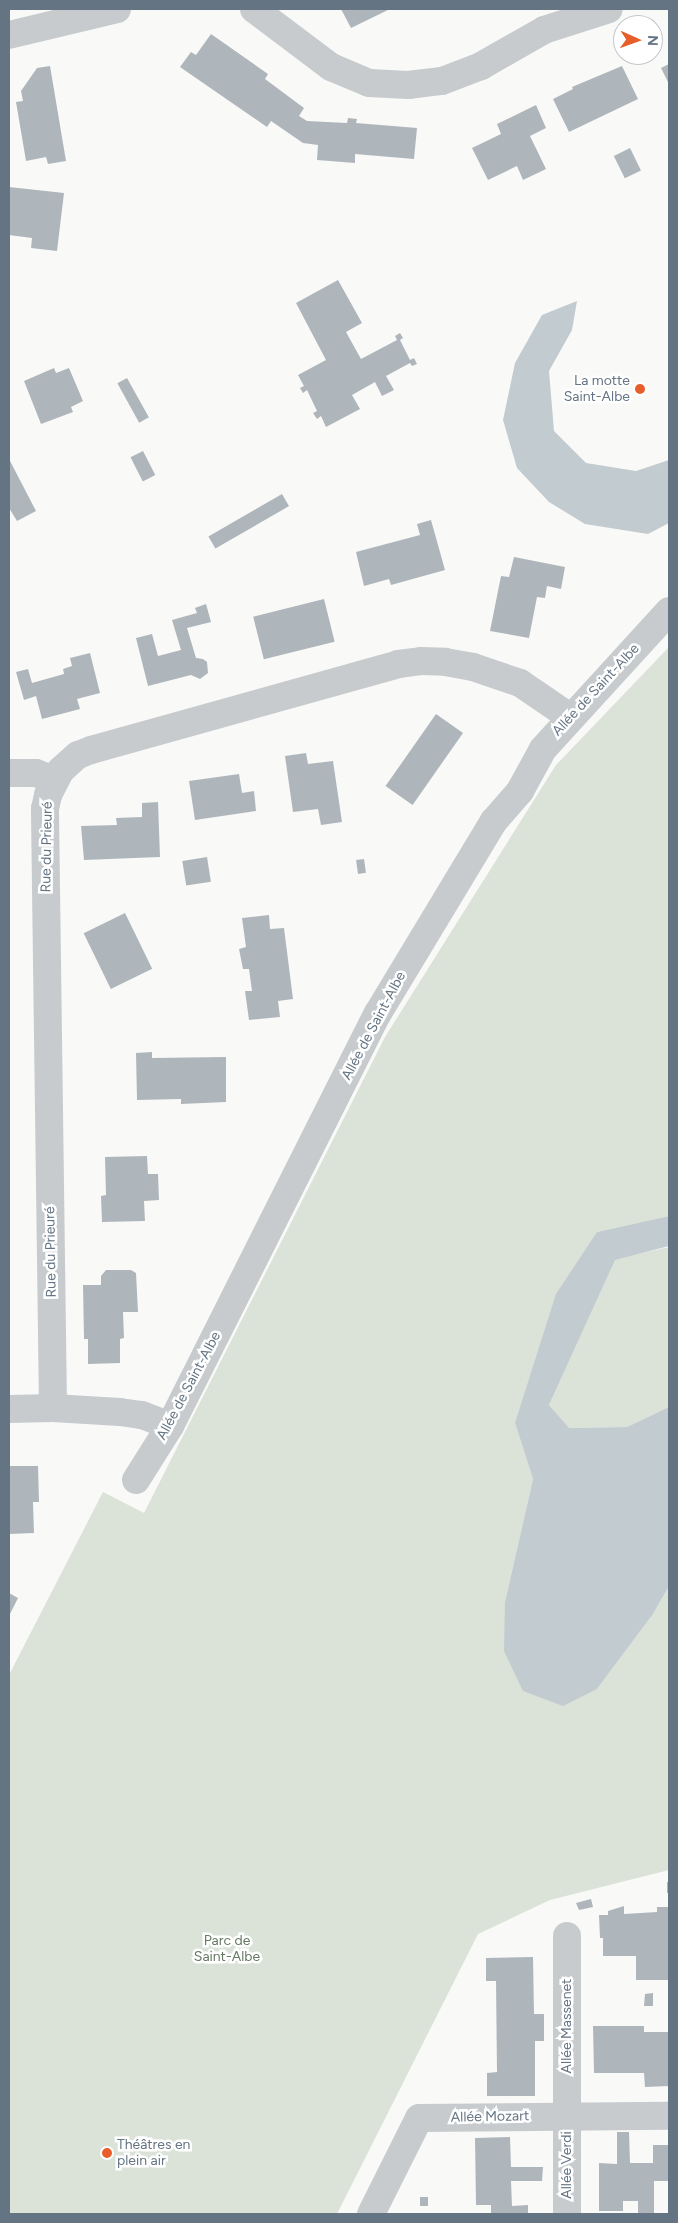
<!DOCTYPE html>
<html>
<head>
<meta charset="utf-8">
<style>
	body { margin:0 }
	#map { position:relative; width:678px; height:2223px; overflow:hidden; background:#f9f9f7; font-family:Figtree,sans-serif }
	div>[style] { position:absolute }
	.green>* { inset:0; background:#dbe2d8 }
	.water>* { inset:0; background:#c2cbd0 }
	.building>* { inset:0; background:#aeb6bc; transform-origin:0 0 }
	.minor>* { height:28px; margin:-14px; padding:0 14px; transform-origin:14px; border-radius:14px; background:#c7cbce }
	.dots>* { width:14px; height:14px; translate:-50% -50%; box-sizing:border-box; border:2px solid #fff; border-radius:50% }
	span { translate:-50% -50%; white-space:nowrap; text-align:center; line-height:1.15; -webkit-text-stroke:5px #fff; paint-order:stroke }
	.poi-label { font-size:14px; color:#647483 }
	.right { translate:-100% -50%; text-align:right }
	.left { translate:0 -50%; text-align:left }
	.street-label { font-size:14px; color:#647483 }
	.park-label { font-size:14px; color:#667a63 }
	.frame { position:absolute; inset:0; border:10px solid #647483; pointer-events:none }
	.north { position:absolute; left:613px; top:15px; width:50px; height:50px; box-sizing:border-box; background:#fff; border:1px solid #c1c7cd; border-radius:50%; rotate:92deg; font-size:14px; font-weight:700; line-height:20px; text-align:center; color:#647483 }
	.north::after { content:''; display:block; margin:auto; width:18px; height:22px; background:#e75e2a; clip-path:polygon(50% 0,100% 100%,50% 72%,0 100%) }
</style>
</head>
<body>
<div id="map">
	<div class="green">
		<div style="clip-path:polygon(669px 647px,669px 1216px,597px 1232px,515px 1423px,533px 1479px,505px 1602px,597px 1689px,653px 1614px,669px 1586px,669px 1870px,550px 1900px,478px 1934px,337px 2214px,9px 2214px,9px 1675px,103px 1492px,144px 1513px,385px 1037px,556px 765px)"></div>
		<div style="clip-path:polygon(669px 1247px,669px 1407px,627px 1427px,568px 1428px,549px 1405px,615px 1259px)"></div>
	</div>
	<div class="water">
		<div style="clip-path:polygon(577px 301px,572px 330px,549px 371px,554px 431px,586px 463px,636px 471px,669px 460px,669px 523px,648px 534px,585px 524px,549px 502px,517px 468px,503px 420px,515px 363px,542px 315px)"></div>
		<div style="clip-path:polygon(669px 1216px,669px 1246px,615px 1260px,549px 1405px,569px 1428px,627px 1427px,669px 1407px,669px 1586px,653px 1614px,597px 1689px,563px 1706px,523px 1691px,504px 1651px,505px 1602px,533px 1479px,515px 1423px,556px 1294px,597px 1232px)"></div>
	</div>
	<div class="building">
		<div style="clip-path:polygon(341px 9px,390px 9px,351px 28px)"></div>
		<div style="clip-path:polygon(211px 34px,268px 74px,265px 79px,304px 108px,299px 116px,307px 121px,347px 123px,348px 118px,357px 119px,356px 123px,417px 128px,414px 159px,355px 154px,355px 163px,317px 160px,318px 145px,303px 143px,271px 121px,267px 127px,180px 67px,191px 52px,196px 55px)"></div>
		<div style="clip-path:polygon(669px 64px,669px 84px,661px 68px)"></div>
		<div style="clip-path:polygon(50px 66px,66px 161px,48px 164px,46px 157px,26px 161px,16px 102px,23px 101px,21px 91px,37px 68px)"></div>
		<div style="clip-path:polygon(622px 66px,638px 99px,569px 132px,553px 99px,573px 89px,572px 87px)"></div>
		<div style="clip-path:polygon(536px 105px,546px 128px,530px 136px,546px 169px,523px 180px,517px 166px,488px 180px,472px 148px,501px 134px,497px 124px)"></div>
		<div style="left:630px;top:148px;width:25px;height:18px;rotate:64deg"></div>
		<div style="clip-path:polygon(9px 187px,64px 193px,57px 251px,31px 248px,32px 238px,9px 235px)"></div>
		<div style="clip-path:polygon(338px 280px,362px 323px,346px 332px,361px 359px,397px 340px,395px 336px,400px 333px,403px 338px,400px 340px,410px 360px,414px 358px,417px 364px,412px 366px,410px 363px,386px 376px,394px 390px,382px 396px,375px 382px,352px 395px,360px 409px,326px 427px,321px 416px,317px 419px,313px 413px,317px 411px,307px 390px,303px 393px,300px 388px,304px 386px,298px 375px,326px 360px,296px 303px)"></div>
		<div style="clip-path:polygon(54px 368px,56px 373px,69px 368px,83px 401px,71px 407px,73px 412px,41px 424px,24px 381px)"></div>
		<div style="left:127px;top:378px;width:45px;height:11px;rotate:61deg"></div>
		<div style="left:143px;top:451px;width:27px;height:14px;rotate:63deg"></div>
		<div style="clip-path:polygon(9px 459px,36px 511px,17px 521px,9px 508px)"></div>
		<div style="left:282px;top:494px;width:14px;height:85px;rotate:60deg"></div>
		<div style="clip-path:polygon(431px 520px,445px 570px,391px 585px,389px 579px,364px 586px,356px 552px,420px 535px,417px 524px)"></div>
		<div style="clip-path:polygon(514px 557px,565px 567px,561px 589px,547px 586px,545px 598px,537px 597px,529px 638px,490px 631px,501px 576px,509px 577px)"></div>
		<div style="left:324px;top:599px;width:44px;height:73px;rotate:76deg"></div>
		<div style="clip-path:polygon(206px 604px,211px 622px,187px 628px,196px 658px,203px 659px,207px 662px,208px 673px,200px 679px,191px 675px,148px 686px,136px 638px,152px 634px,158px 656px,181px 650px,172px 620px,197px 613px,195px 608px)"></div>
		<div style="clip-path:polygon(90px 653px,100px 693px,77px 699px,80px 709px,42px 719px,36px 696px,24px 700px,16px 672px,28px 669px,32px 683px,64px 674px,63px 669px,72px 666px,70px 658px)"></div>
		<div style="left:436px;top:714px;width:33px;height:88px;rotate:35deg"></div>
		<div style="clip-path:polygon(306px 753px,308px 764px,333px 761px,342px 822px,321px 825px,318px 809px,293px 812px,285px 756px)"></div>
		<div style="clip-path:polygon(239px 774px,242px 793px,254px 791px,256px 811px,195px 820px,189px 781px)"></div>
		<div style="clip-path:polygon(158px 802px,160px 857px,84px 860px,81px 826px,117px 825px,116px 818px,142px 817px,142px 803px)"></div>
		<div style="left:207px;top:857px;width:25px;height:25px;rotate:81deg"></div>
		<div style="left:364px;top:859px;width:14px;height:8px;rotate:82deg"></div>
		<div style="left:125px;top:913px;width:62px;height:46px;rotate:64deg"></div>
		<div style="clip-path:polygon(269px 915px,270px 929px,284px 928px,293px 999px,278px 1001px,280px 1017px,249px 1020px,245px 991px,252px 991px,249px 969px,243px 969px,239px 949px,246px 947px,242px 918px)"></div>
		<div style="clip-path:polygon(152px 1052px,152px 1058px,226px 1057px,226px 1102px,181px 1104px,181px 1099px,137px 1100px,136px 1053px)"></div>
		<div style="clip-path:polygon(147px 1156px,148px 1174px,158px 1174px,159px 1200px,144px 1201px,145px 1221px,102px 1222px,101px 1196px,106px 1195px,105px 1157px)"></div>
		<div style="clip-path:polygon(106px 1270px,131px 1270px,136px 1273px,138px 1312px,123px 1312px,124px 1338px,120px 1339px,120px 1363px,88px 1364px,88px 1339px,84px 1339px,83px 1285px,101px 1285px,101px 1276px)"></div>
		<div style="clip-path:polygon(9px 1466px,38px 1466px,39px 1502px,33px 1502px,34px 1533px,9px 1534px)"></div>
		<div style="clip-path:polygon(9px 1593px,18px 1598px,9px 1616px)"></div>
		<div style="left:667px;top:1882px;width:2px;height:11px"></div>
		<div style="clip-path:polygon(591px 1899px,593px 1907px,579px 1910px,576px 1903px)"></div>
		<div style="clip-path:polygon(624px 1906px,624px 1914px,657px 1912px,657px 1907px,668px 1907px,669px 1980px,636px 1980px,636px 1956px,603px 1956px,603px 1938px,600px 1938px,599px 1915px,608px 1915px,608px 1911px)"></div>
		<div style="clip-path:polygon(533px 1957px,534px 2014px,544px 2014px,544px 2041px,535px 2041px,535px 2096px,487px 2096px,487px 2073px,497px 2072px,496px 1981px,486px 1981px,486px 1958px)"></div>
		<div style="clip-path:polygon(653px 1993px,653px 2006px,644px 2006px,645px 1994px)"></div>
		<div style="clip-path:polygon(593px 2026px,644px 2026px,644px 2032px,669px 2032px,669px 2086px,645px 2087px,644px 2073px,594px 2073px)"></div>
		<div style="clip-path:polygon(617px 2132px,629px 2132px,630px 2163px,653px 2163px,653px 2145px,669px 2145px,669px 2181px,654px 2181px,654px 2214px,638px 2214px,638px 2201px,623px 2201px,623px 2211px,599px 2211px,599px 2163px,617px 2164px)"></div>
		<div style="clip-path:polygon(510px 2137px,511px 2167px,543px 2167px,542px 2181px,511px 2181px,512px 2206px,528px 2205px,528px 2214px,491px 2214px,491px 2205px,476px 2205px,475px 2138px)"></div>
		<div style="left:420px;top:2197px;width:8px;height:9px"></div>
	</div>
	<div class="minor">
		<div style="left:254px;top:9px;width:96px;rotate:37deg"></div>
		<div style="left:331px;top:67px;width:41px;rotate:22.8deg"></div>
		<div style="left:369px;top:83px;width:39px;rotate:3deg"></div>
		<div style="left:408px;top:85px;width:34px;rotate:-7deg"></div>
		<div style="left:442px;top:81px;width:42px;rotate:-21deg"></div>
		<div style="left:481px;top:66px;width:73px;rotate:-29.7deg"></div>
		<div style="left:544px;top:30px;width:68px;rotate:-17.9deg"></div>
		<div style="left:9px;top:35px;width:111px;rotate:-13.5deg"></div>
		<div style="left:9px;top:773px;width:27px"></div>
		<div style="left:36px;top:773px;width:19px;rotate:21deg"></div>
		<div style="left:53px;top:1408px;width:599px;rotate:-90.77deg"></div>
		<div style="left:45px;top:809px;width:14px;rotate:-78deg"></div>
		<div style="left:48px;top:795px;width:27px;rotate:-63deg"></div>
		<div style="left:60px;top:771px;width:24px;rotate:-42deg"></div>
		<div style="left:78px;top:755px;width:14px;rotate:-21deg"></div>
		<div style="left:91px;top:750px;width:319px;rotate:-15.6deg"></div>
		<div style="left:398px;top:664px;width:23px;rotate:-7deg"></div>
		<div style="left:421px;top:661px;width:24px;rotate:2deg"></div>
		<div style="left:445px;top:662px;width:28px;rotate:10deg"></div>
		<div style="left:473px;top:667px;width:50px;rotate:18.8deg"></div>
		<div style="left:520px;top:683px;width:60px;rotate:34.2deg"></div>
		<div style="left:9px;top:1409px;width:44px;rotate:-1.3deg"></div>
		<div style="left:53px;top:1408px;width:67px;rotate:3.4deg"></div>
		<div style="left:120px;top:1412px;width:22px;rotate:8deg"></div>
		<div style="left:142px;top:1415px;width:30px;rotate:21deg"></div>
		<div style="left:136px;top:1480px;width:64px;rotate:-57.8deg"></div>
		<div style="left:170px;top:1426px;width:462px;rotate:-63.3deg"></div>
		<div style="left:378px;top:1013px;width:224px;rotate:-58.9deg"></div>
		<div style="left:494px;top:821px;width:40px;rotate:-49deg"></div>
		<div style="left:520px;top:791px;width:48px;rotate:-61.3deg"></div>
		<div style="left:543px;top:749px;width:187px;rotate:-47.6deg"></div>
		<div style="left:371px;top:2214px;width:107px;rotate:-63.4deg"></div>
		<div style="left:419px;top:2118px;width:250px;rotate:-0.5deg"></div>
		<div style="left:567px;top:2214px;width:278px;rotate:-90deg"></div>
	</div>
	<div class="dots">
		<div style="left:640px;top:389px;background:#e75e2a"></div>
		<div style="left:107px;top:2153px;background:#e75e2a"></div>
	</div>
	<div class="poi-label">
		<span class="right" style="left:630px;top:389px">La motte<br>Saint-Albe</span>
		<span class="left" style="left:117px;top:2153px">Théâtres en<br>plein air</span>
	</div>
	<div class="street-label">
		<span style="left:596px;top:690px;rotate:-47deg">Allée de Saint-Albe</span>
		<span style="left:47px;top:847px;rotate:-89deg">Rue du Prieuré</span>
		<span style="left:374px;top:1026px;rotate:-62deg">Allée de Saint-Albe</span>
		<span style="left:51px;top:1252px;rotate:-91deg">Rue du Prieuré</span>
		<span style="left:189px;top:1386px;rotate:-62deg">Allée de Saint-Albe</span>
		<span style="left:567px;top:2026px;rotate:-90deg">Allée Massenet</span>
		<span style="left:490px;top:2117px;rotate:-1deg">Allée Mozart</span>
		<span style="left:567px;top:2165px;rotate:-90deg">Allée Verdi</span>
	</div>
	<div class="park-label">
		<span style="left:227px;top:1949px">Parc de<br>Saint-Albe</span>
	</div>
	<div class="frame"></div>
	<div class="north">N</div>
</div>
</body>
</html>
